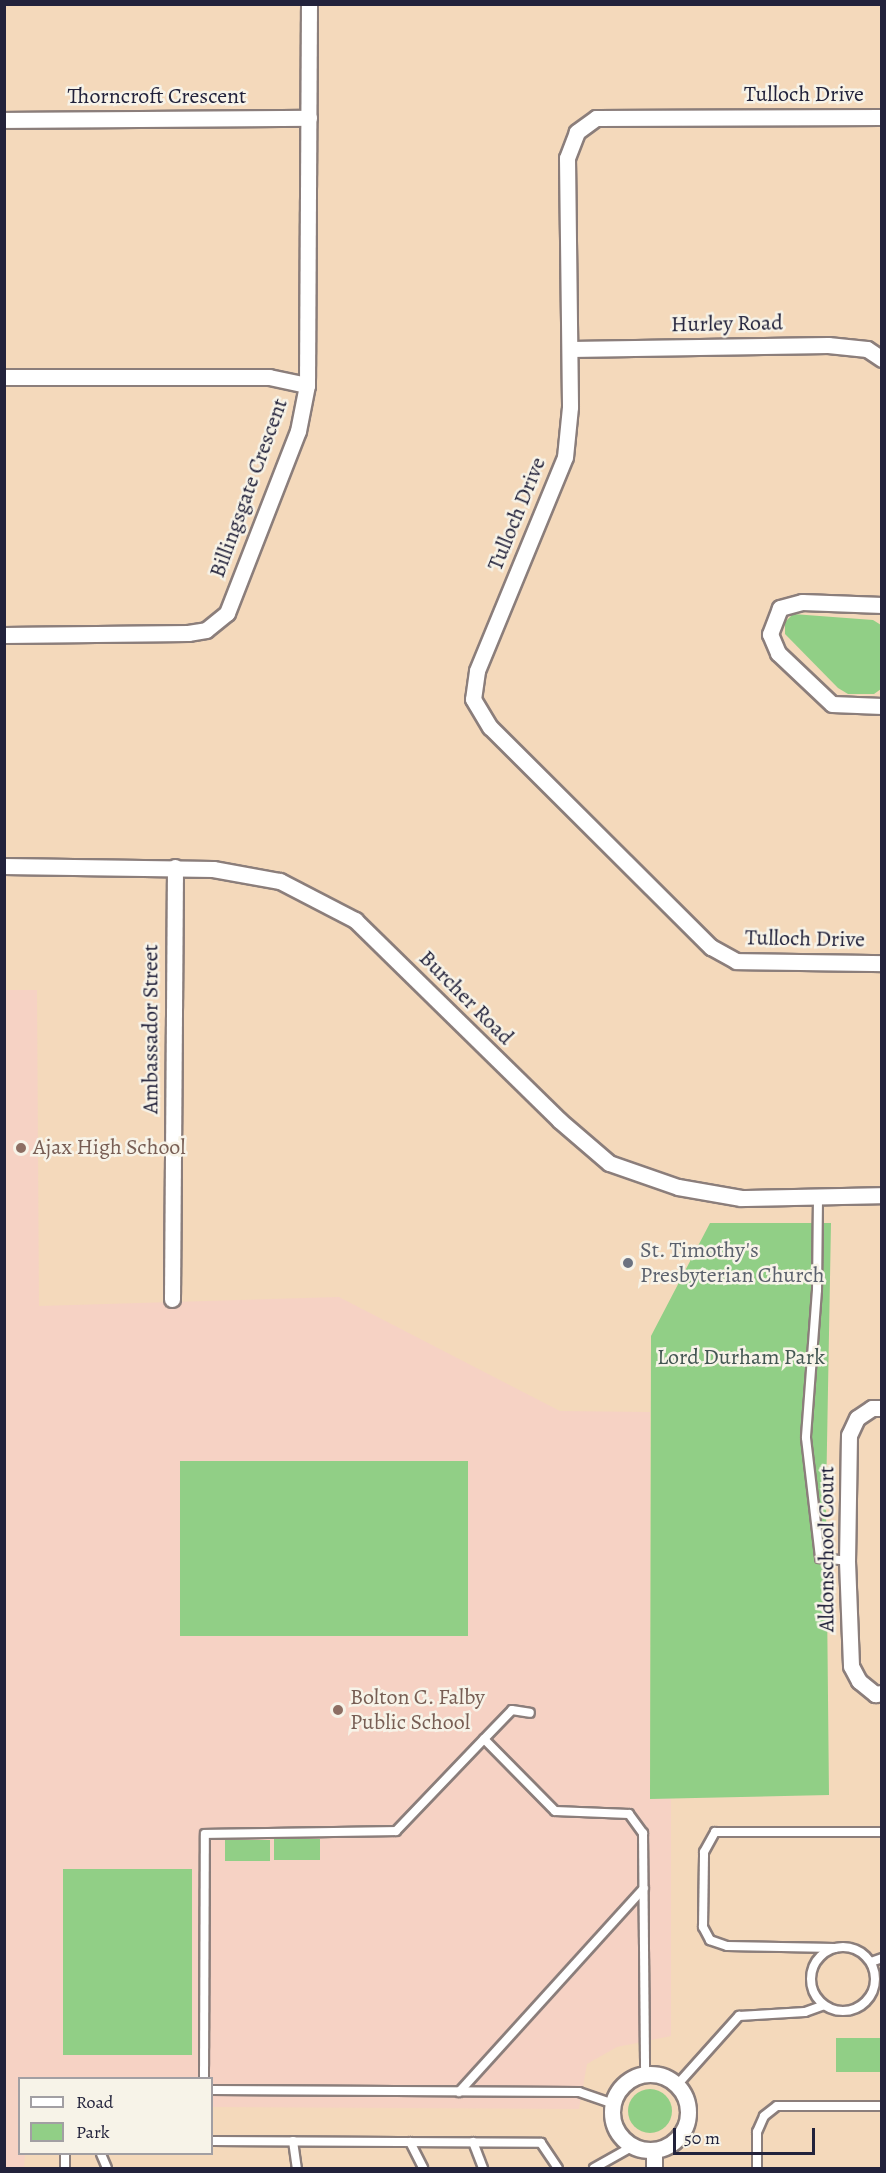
<!DOCTYPE html>
<html>
<head>
<meta charset="utf-8">
<style>
	body { margin:0 }
	#map { position:relative; width:886px; height:2173px; overflow:hidden; background:#f4d9bb; font-family:Alegreya,serif }
	div>[style] { position:absolute }
	.built>* { inset:0; background:#f6d2c4 }
	.green>* { inset:0; background:#91cf86; transform-origin:0 0 }
	.round { border-radius:50% }
	.roads { filter:drop-shadow(2px 0 #8b7e7b) drop-shadow(-2px 0 #8b7e7b) drop-shadow(0 2px #8b7e7b) drop-shadow(0 -2px #8b7e7b) }
	.lane>* { height:8px; margin:-4px; padding:0 4px; transform-origin:4px; border-radius:4px; background:#fff }
	.lane>.ring { margin:-4px; padding:0; box-sizing:content-box; background:none; border:8px solid #fff; border-radius:50% }
	.street>* { height:15px; margin:-7.5px; padding:0 7.5px; transform-origin:7.5px; border-radius:7.5px; background:#fff }
	.street>.ring { margin:-7.5px; padding:0; box-sizing:content-box; background:none; border:15px solid #fff; border-radius:50% }
	.dots>* { width:16px; height:16px; translate:-50% -50%; box-sizing:border-box; border:3px solid #f7f3e8; border-radius:50% }
	span { translate:-50% -50%; white-space:nowrap; text-align:center; line-height:1.15; -webkit-text-stroke:5px #f7f3e8; paint-order:stroke }
	.street-label { font-size:22px; color:#22223b }
	.education-label { font-size:22px; color:#785e54 }
	.left { translate:0 -50%; text-align:left }
	.worship-label { font-size:22px; color:#5b616d }
	.park-label { font-size:22px; color:#435652 }
	.frame { position:absolute; inset:0; border:6px solid #22223b; pointer-events:none }
	.legend { position:absolute; left:18px; top:2077px; width:195px; height:78px; box-sizing:border-box; background:#f7f3e8; border:2px solid #a29fa3; margin:0; padding:8px 10px; list-style:none; font-size:18px; color:#22223b }
	.legend li { display:flex; align-items:center; gap:12px; height:30px }
	.legend b { width:30px; border:2px solid #a29fa3 }
	.scale { position:absolute; left:673px; top:2128px; width:142px; height:27px; box-sizing:border-box; border:3px solid #22223b; border-top:0; padding-left:8px; font-size:18px; line-height:21px; white-space:nowrap; color:#22223b; -webkit-text-stroke:4px #f7f3e8; paint-order:stroke }
</style>
</head>
<body>
<div id="map">
	<div class="built">
		<div style="clip-path:polygon(4px 990px,37px 990px,39px 1306px,339px 1297px,560px 1411px,650px 1412px,650px 1798px,671px 1798px,671px 2036px,617px 2047px,587px 2064px,579px 2109px,212px 2107px,212px 2078px,20px 2078px,20px 2154px,25px 2154px,24px 2168px,5px 2168px)"></div>
	</div>
	<div class="green">
		<div style="clip-path:polygon(793px 614px,873px 620px,881px 625px,881px 689px,874px 694px,848px 694px,838px 688px,785px 634px,785px 622px)"></div>
		<div style="clip-path:polygon(710px 1223px,831px 1223px,826px 1500px,829px 1795px,650px 1799px,651px 1336px)"></div>
		<div style="left:468px;top:1461px;width:175px;height:288px;rotate:90deg"></div>
		<div style="left:274px;top:1839px;width:46px;height:21px"></div>
		<div style="left:225px;top:1840px;width:45px;height:21px"></div>
		<div style="left:63px;top:1869px;width:129px;height:186px"></div>
		<div style="left:836px;top:2038px;width:45px;height:34px"></div>
		<div class="round" style="left:628px;top:2089px;width:44px;height:44px"></div>
	</div>
	<div class="roads">
		<div class="lane">
			<div style="left:818px;top:1197px;width:93px;rotate:90.6deg"></div>
			<div style="left:817px;top:1290px;width:148px;rotate:94.3deg"></div>
			<div style="left:806px;top:1438px;width:121px;rotate:83.3deg"></div>
			<div style="left:820px;top:1558px;width:27px;rotate:6deg"></div>
			<div style="left:484px;top:1739px;width:40px;rotate:-46deg"></div>
			<div style="left:512px;top:1710px;width:18px;rotate:9deg"></div>
			<div class="ring" style="left:811px;top:1947px;width:56px;height:56px"></div>
			<div style="left:835px;top:1948px;width:108px;rotate:-178.9deg"></div>
			<div style="left:727px;top:1946px;width:18px;rotate:-161deg"></div>
			<div style="left:710px;top:1940px;width:15px;rotate:-118deg"></div>
			<div style="left:703px;top:1927px;width:75px;rotate:-89.2deg"></div>
			<div style="left:704px;top:1852px;width:23px;rotate:-61deg"></div>
			<div style="left:715px;top:1832px;width:167px"></div>
			<div style="left:871px;top:1962px;width:12px;rotate:-20deg"></div>
			<div style="left:204px;top:2078px;width:244px;rotate:-89.8deg"></div>
			<div style="left:205px;top:1834px;width:191px;rotate:-0.9deg"></div>
			<div style="left:396px;top:1831px;width:127px;rotate:-46.3deg"></div>
			<div style="left:484px;top:1739px;width:101px;rotate:45.4deg"></div>
			<div style="left:555px;top:1811px;width:74px;rotate:2.3deg"></div>
			<div style="left:629px;top:1814px;width:24px;rotate:54deg"></div>
			<div style="left:643px;top:1833px;width:241px;rotate:89.5deg"></div>
			<div style="left:677px;top:2085px;width:93px;rotate:-48.1deg"></div>
			<div style="left:739px;top:2016px;width:66px;rotate:-3.5deg"></div>
			<div style="left:805px;top:2012px;width:20px;rotate:-20deg"></div>
			<div style="left:212px;top:2090px;width:367px;rotate:0.3deg"></div>
			<div style="left:579px;top:2092px;width:36px;rotate:19deg"></div>
			<div style="left:459px;top:2092px;width:275px;rotate:-47.8deg"></div>
			<div style="left:212px;top:2141px;width:329px;rotate:0.3deg"></div>
			<div style="left:541px;top:2143px;width:30px;rotate:56deg"></div>
			<div style="left:293px;top:2141px;width:27px;rotate:82deg"></div>
			<div style="left:410px;top:2142px;width:29px;rotate:63deg"></div>
			<div style="left:473px;top:2142px;width:28px;rotate:69deg"></div>
			<div style="left:65px;top:2154px;width:14px;rotate:90deg"></div>
			<div style="left:101px;top:2154px;width:15px;rotate:67deg"></div>
			<div style="left:594px;top:2168px;width:45px;rotate:-29.4deg"></div>
			<div style="left:757px;top:2168px;width:36px;rotate:-90deg"></div>
			<div style="left:757px;top:2132px;width:17px;rotate:-66deg"></div>
			<div style="left:764px;top:2116px;width:16px;rotate:-38deg"></div>
			<div style="left:777px;top:2106px;width:105px"></div>
		</div>
		<div class="street">
			<div style="left:882px;top:117px;width:286px;rotate:179.8deg"></div>
			<div style="left:596px;top:118px;width:24px;rotate:144deg"></div>
			<div style="left:577px;top:132px;width:28px;rotate:111deg"></div>
			<div style="left:567px;top:158px;width:249px;rotate:89.3deg"></div>
			<div style="left:570px;top:407px;width:50px;rotate:95.7deg"></div>
			<div style="left:565px;top:457px;width:231px;rotate:112.4deg"></div>
			<div style="left:477px;top:671px;width:28px;rotate:98deg"></div>
			<div style="left:473px;top:699px;width:33px;rotate:59deg"></div>
			<div style="left:490px;top:727px;width:312px;rotate:44.9deg"></div>
			<div style="left:711px;top:947px;width:29px;rotate:29deg"></div>
			<div style="left:736px;top:961px;width:146px;rotate:0.8deg"></div>
			<div style="left:4px;top:120px;width:305px;rotate:-0.4deg"></div>
			<div style="left:570px;top:349px;width:258px;rotate:-0.9deg"></div>
			<div style="left:828px;top:345px;width:39px;rotate:6deg"></div>
			<div style="left:867px;top:349px;width:18px;rotate:34deg"></div>
			<div style="left:4px;top:377px;width:265px"></div>
			<div style="left:269px;top:377px;width:39px;rotate:12deg"></div>
			<div style="left:882px;top:605px;width:80px;rotate:-177.9deg"></div>
			<div style="left:802px;top:602px;width:23px;rotate:165deg"></div>
			<div style="left:780px;top:608px;width:28px;rotate:111deg"></div>
			<div style="left:770px;top:634px;width:21px;rotate:67deg"></div>
			<div style="left:778px;top:653px;width:74px;rotate:43.4deg"></div>
			<div style="left:832px;top:704px;width:50px;rotate:2.3deg"></div>
			<div style="left:4px;top:635px;width:184px;rotate:-0.6deg"></div>
			<div style="left:188px;top:633px;width:18px;rotate:-9deg"></div>
			<div style="left:206px;top:630px;width:27px;rotate:-39deg"></div>
			<div style="left:227px;top:613px;width:195px;rotate:-68.7deg"></div>
			<div style="left:298px;top:431px;width:47px;rotate:-78.9deg"></div>
			<div style="left:307px;top:385px;width:381px;rotate:-89.7deg"></div>
			<div style="left:4px;top:866px;width:209px;rotate:0.8deg"></div>
			<div style="left:213px;top:869px;width:68px;rotate:10.2deg"></div>
			<div style="left:280px;top:881px;width:85px;rotate:27.5deg"></div>
			<div style="left:355px;top:920px;width:286px;rotate:44.4deg"></div>
			<div style="left:559px;top:1120px;width:66px;rotate:40.7deg"></div>
			<div style="left:609px;top:1163px;width:73px;rotate:19.2deg"></div>
			<div style="left:678px;top:1187px;width:64px;rotate:9.9deg"></div>
			<div style="left:741px;top:1198px;width:141px;rotate:-1.2deg"></div>
			<div style="left:172px;top:1299px;width:432px;rotate:-89.6deg"></div>
			<div style="left:882px;top:1408px;width:10px;rotate:180deg"></div>
			<div style="left:872px;top:1408px;width:18px;rotate:146deg"></div>
			<div style="left:857px;top:1418px;width:19px;rotate:115deg"></div>
			<div style="left:849px;top:1435px;width:126px;rotate:90.9deg"></div>
			<div style="left:847px;top:1561px;width:105px;rotate:87.8deg"></div>
			<div style="left:851px;top:1666px;width:17px;rotate:62deg"></div>
			<div style="left:859px;top:1681px;width:21px;rotate:39deg"></div>
			<div style="left:875px;top:1694px;width:7px;rotate:-8deg"></div>
			<div class="ring" style="left:612px;top:2074px;width:61px;height:61px"></div>
			<div style="left:654px;top:2168px;width:18px;rotate:-90deg"></div>
		</div>
	</div>
	<div class="dots">
		<div style="left:21px;top:1148px;background:#8d6e63"></div>
		<div style="left:628px;top:1263px;background:#6b7280"></div>
		<div style="left:338px;top:1710px;background:#8d6e63"></div>
	</div>
	<div class="street-label">
		<span style="left:804px;top:95px">Tulloch Drive</span>
		<span style="left:157px;top:97px">Thorncroft Crescent</span>
		<span style="left:727px;top:324px;rotate:-1deg">Hurley Road</span>
		<span style="left:249px;top:488px;rotate:-70deg">Billingsgate Crescent</span>
		<span style="left:517px;top:514px;rotate:-68deg">Tulloch Drive</span>
		<span style="left:805px;top:939px;rotate:1deg">Tulloch Drive</span>
		<span style="left:466px;top:998px;rotate:45deg">Burcher Road</span>
		<span style="left:151px;top:1029px;rotate:-90deg">Ambassador Street</span>
		<span style="left:827px;top:1549px;rotate:-90deg">Aldonschool Court</span>
	</div>
	<div class="education-label">
		<span class="left" style="left:33px;top:1148px">Ajax High School</span>
		<span class="left" style="left:350px;top:1710px">Bolton C. Falby<br>Public School</span>
	</div>
	<div class="worship-label">
		<span class="left" style="left:640px;top:1263px">St. Timothy's<br>Presbyterian Church</span>
	</div>
	<div class="park-label">
		<span style="left:741px;top:1358px">Lord Durham Park</span>
	</div>
	<div class="frame"></div>
	<ul class="legend">
	<li><b style="height:8px;background:#fff"></b>Road</li>
	<li><b style="height:16px;background:#91cf86"></b>Park</li>
	</ul>
	<div class="scale">50 m</div>
</div>
</body>
</html>
